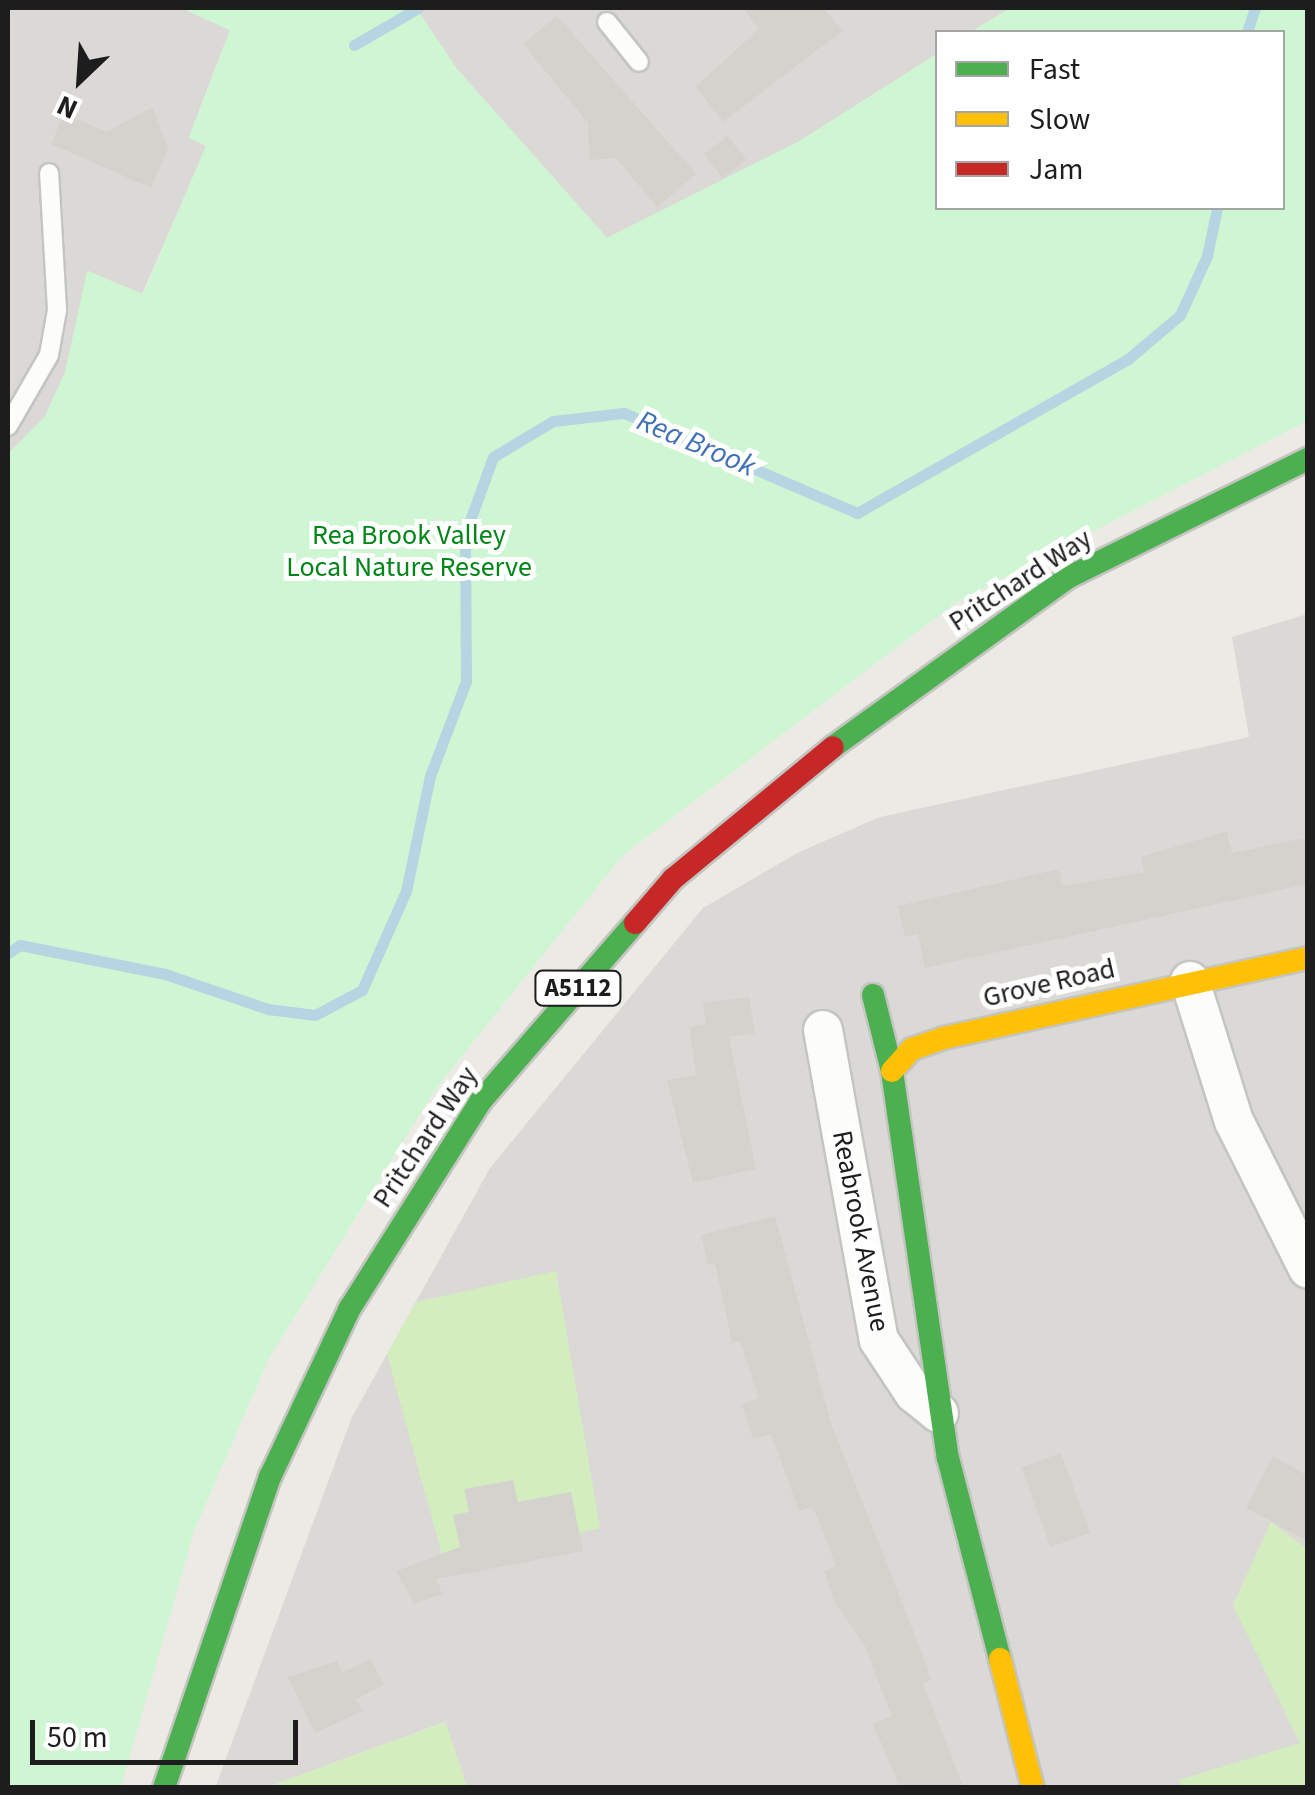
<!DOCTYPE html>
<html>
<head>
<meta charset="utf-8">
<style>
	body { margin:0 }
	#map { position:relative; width:1315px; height:1795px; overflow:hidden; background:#eceae4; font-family:"Source Sans 3",sans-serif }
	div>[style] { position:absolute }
	.residential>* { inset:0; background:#dbd9d6 }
	.grass>* { inset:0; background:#d4edbf }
	.park>* { inset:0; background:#cff6d2 }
	.stream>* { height:11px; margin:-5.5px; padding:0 5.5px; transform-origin:5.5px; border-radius:5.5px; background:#b5d5e3 }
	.building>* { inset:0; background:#d4d2cd; transform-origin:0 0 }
	.roads { filter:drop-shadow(2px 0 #c4c4c1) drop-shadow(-2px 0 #c4c4c1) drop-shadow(0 2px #c4c4c1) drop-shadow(0 -2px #c4c4c1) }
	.lane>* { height:18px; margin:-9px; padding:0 9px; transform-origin:9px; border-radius:9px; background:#fcfcfb }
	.street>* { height:38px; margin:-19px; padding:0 19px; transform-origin:19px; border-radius:19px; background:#fcfcfb }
	.fast>* { height:22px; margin:-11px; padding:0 11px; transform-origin:11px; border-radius:11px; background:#4caf50 }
	.slow>* { height:22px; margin:-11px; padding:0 11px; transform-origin:11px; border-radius:11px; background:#ffc107 }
	.jam>* { height:22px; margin:-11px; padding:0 11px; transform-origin:11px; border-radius:11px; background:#c62828 }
	span { translate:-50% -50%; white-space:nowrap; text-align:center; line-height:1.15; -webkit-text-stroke:10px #fff; paint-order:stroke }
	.shield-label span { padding:2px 8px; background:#fff; border:2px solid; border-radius:8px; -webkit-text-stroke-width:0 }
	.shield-label { font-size:25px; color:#1d1d1d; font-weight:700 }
	.park-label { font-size:28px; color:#008517 }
	.street-label { font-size:28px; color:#1d1d1d }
	.water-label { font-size:30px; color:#4070b6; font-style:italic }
	.frame { position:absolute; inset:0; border:10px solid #1d1d1d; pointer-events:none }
	.legend { position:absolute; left:935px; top:30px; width:350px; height:180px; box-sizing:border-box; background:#fff; border:2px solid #a5a5a5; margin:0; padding:12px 18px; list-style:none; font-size:30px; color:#1d1d1d }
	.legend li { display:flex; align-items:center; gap:20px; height:50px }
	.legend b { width:50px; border:2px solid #a5a5a5 }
	.north { position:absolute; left:30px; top:30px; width:100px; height:100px; -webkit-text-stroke:8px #fff; paint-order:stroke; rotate:205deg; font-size:28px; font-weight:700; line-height:40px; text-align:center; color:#1d1d1d }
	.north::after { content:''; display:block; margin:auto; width:35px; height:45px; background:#1d1d1d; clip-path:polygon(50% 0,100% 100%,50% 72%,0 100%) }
	.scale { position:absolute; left:30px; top:1720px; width:268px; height:45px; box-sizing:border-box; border:5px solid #1d1d1d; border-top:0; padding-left:12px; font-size:30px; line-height:35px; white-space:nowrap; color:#1d1d1d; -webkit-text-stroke:8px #fff; paint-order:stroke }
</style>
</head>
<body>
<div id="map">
	<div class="residential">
		<div style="clip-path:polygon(8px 8px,181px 8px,230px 30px,189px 137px,207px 145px,142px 294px,88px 271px,65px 373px,44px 418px,8px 454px)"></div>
		<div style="clip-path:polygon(416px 8px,1010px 8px,971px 32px,938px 32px,937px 54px,798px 142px,607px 238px,457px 69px)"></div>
		<div style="clip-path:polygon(1307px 614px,1307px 1787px,467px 1787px,445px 1722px,268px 1787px,215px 1788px,352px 1417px,387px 1354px,490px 1168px,703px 908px,799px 852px,880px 817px,1249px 737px,1232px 637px)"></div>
	</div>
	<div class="grass">
		<div style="clip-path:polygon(556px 1271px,600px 1528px,579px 1533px,571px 1492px,454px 1515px,463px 1563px,445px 1566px,387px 1354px,416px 1302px)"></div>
		<div style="clip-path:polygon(1271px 1522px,1307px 1549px,1307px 1787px,1182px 1787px,1179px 1780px,1300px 1743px,1233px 1605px)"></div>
		<div style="clip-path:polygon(445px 1722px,467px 1787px,268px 1787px)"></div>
	</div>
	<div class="park">
		<div style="clip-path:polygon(181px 8px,416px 8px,457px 69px,607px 238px,798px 142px,937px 54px,938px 208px,1282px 208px,1282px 32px,971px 32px,1010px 8px,1307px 8px,1307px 421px,958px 601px,623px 855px,434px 1091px,269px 1358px,194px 1531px,121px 1787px,8px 1787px,8px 454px,44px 418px,65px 373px,87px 271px,143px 294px,206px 146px,189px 138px,230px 30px)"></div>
	</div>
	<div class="stream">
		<div style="left:1247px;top:32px;width:25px;rotate:-72deg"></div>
		<div style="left:354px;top:45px;width:74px;rotate:-30deg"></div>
		<div style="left:8px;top:953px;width:14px;rotate:-34deg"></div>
		<div style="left:20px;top:945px;width:148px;rotate:11.3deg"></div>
		<div style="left:165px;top:974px;width:109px;rotate:18.8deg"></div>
		<div style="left:268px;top:1009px;width:47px;rotate:7.3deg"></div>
		<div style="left:315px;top:1015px;width:53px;rotate:-28deg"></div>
		<div style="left:362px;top:990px;width:108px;rotate:-66deg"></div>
		<div style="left:406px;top:891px;width:117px;rotate:-78.2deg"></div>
		<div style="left:430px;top:776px;width:102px;rotate:-69.2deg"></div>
		<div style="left:466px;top:681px;width:147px;rotate:-90.4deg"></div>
		<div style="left:465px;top:534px;width:82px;rotate:-70deg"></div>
		<div style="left:493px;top:457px;width:70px;rotate:-31deg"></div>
		<div style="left:553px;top:421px;width:71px;rotate:-6.4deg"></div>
		<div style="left:624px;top:413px;width:254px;rotate:23.2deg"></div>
		<div style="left:857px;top:513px;width:312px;rotate:-29.6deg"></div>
		<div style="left:1128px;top:359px;width:68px;rotate:-40.2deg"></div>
		<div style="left:1180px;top:315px;width:65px;rotate:-65.4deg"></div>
		<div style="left:1207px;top:256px;width:49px;rotate:-78.2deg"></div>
	</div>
	<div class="building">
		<div style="clip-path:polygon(743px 8px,824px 8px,842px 31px,723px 122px,696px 86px,759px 29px)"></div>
		<div style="clip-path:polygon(557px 16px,696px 174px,657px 207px,616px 158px,589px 160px,588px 123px,523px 44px)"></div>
		<div style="clip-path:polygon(152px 107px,168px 148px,151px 188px,51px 144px,64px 114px,107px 132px)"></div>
		<div style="left:728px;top:136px;width:30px;height:30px;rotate:53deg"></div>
		<div style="clip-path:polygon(1227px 831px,1232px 853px,1308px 837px,1308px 884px,925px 968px,918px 934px,905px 937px,898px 906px,1059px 869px,1063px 886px,1144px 872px,1141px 857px)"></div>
		<div style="clip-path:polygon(749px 997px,755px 1033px,729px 1037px,756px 1169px,693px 1183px,667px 1080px,696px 1075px,689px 1027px,706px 1024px,703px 1003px)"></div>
		<div style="clip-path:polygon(775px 1216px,831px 1423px,920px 1648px,931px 1680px,923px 1683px,964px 1788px,900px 1788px,873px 1724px,892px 1716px,864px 1644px,835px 1603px,824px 1571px,836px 1566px,813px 1506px,799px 1511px,771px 1434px,753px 1439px,742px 1404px,759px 1398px,740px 1341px,732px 1343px,715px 1263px,708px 1265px,701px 1235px)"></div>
		<div style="left:1061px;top:1453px;width:85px;height:42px;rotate:70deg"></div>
		<div style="clip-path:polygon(1273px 1456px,1308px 1476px,1308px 1541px,1246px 1508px)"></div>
		<div style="clip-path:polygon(513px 1480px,518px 1502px,571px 1492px,583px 1551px,437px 1579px,442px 1594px,414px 1604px,396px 1571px,460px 1547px,453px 1515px,469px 1512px,464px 1489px)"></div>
		<div style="clip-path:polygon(371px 1659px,384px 1685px,356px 1699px,362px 1711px,315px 1733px,288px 1677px,337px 1661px,342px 1672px)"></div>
	</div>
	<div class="roads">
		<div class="lane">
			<div style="left:607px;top:22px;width:51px;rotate:51.3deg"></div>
			<div style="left:8px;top:426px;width:82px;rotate:-60deg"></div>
			<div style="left:49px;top:355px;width:46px;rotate:-79.9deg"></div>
			<div style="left:57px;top:310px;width:137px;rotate:-93.3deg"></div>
		</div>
		<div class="street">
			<div style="left:1190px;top:981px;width:147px;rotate:72.6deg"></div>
			<div style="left:1234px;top:1121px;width:165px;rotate:63.4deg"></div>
			<div style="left:823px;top:1030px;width:315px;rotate:79.8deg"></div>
			<div style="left:879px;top:1340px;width:64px;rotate:56.6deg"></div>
			<div style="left:914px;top:1393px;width:32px;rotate:39deg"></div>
		</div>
		<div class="fast">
			<div style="left:833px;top:747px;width:289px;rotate:-35.8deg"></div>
			<div style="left:1067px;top:578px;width:269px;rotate:-26.3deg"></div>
			<div style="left:873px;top:995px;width:78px;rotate:76deg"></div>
			<div style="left:892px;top:1071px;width:391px;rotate:81.8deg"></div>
			<div style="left:948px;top:1458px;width:208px;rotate:75.5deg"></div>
			<div style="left:164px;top:1788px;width:329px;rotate:-71.2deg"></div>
			<div style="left:270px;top:1477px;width:187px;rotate:-64.7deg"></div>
			<div style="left:350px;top:1308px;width:244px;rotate:-57.7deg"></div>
			<div style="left:480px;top:1102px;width:237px;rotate:-49.1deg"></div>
		</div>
		<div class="slow">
			<div style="left:892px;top:1071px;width:30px;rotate:-48deg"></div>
			<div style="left:912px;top:1049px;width:34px;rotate:-19deg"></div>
			<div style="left:944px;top:1038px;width:373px;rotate:-12.4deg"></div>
			<div style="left:1000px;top:1659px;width:133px;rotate:75.7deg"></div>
		</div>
		<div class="jam">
			<div style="left:635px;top:923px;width:58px;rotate:-49.2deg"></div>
			<div style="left:673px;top:879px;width:207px;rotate:-39.5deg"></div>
		</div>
	</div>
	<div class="shield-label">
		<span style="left:578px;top:988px">A5112</span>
	</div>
	<div class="park-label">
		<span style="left:409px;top:551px">Rea Brook Valley<br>Local Nature Reserve</span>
	</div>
	<div class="street-label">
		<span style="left:1020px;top:580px;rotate:-33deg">Pritchard Way</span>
		<span style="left:1049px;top:983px;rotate:-13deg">Grove Road</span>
		<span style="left:425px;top:1137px;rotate:-56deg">Pritchard Way</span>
		<span style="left:861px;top:1231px;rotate:79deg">Reabrook Avenue</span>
	</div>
	<div class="water-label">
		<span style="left:696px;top:444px;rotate:23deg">Rea Brook</span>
	</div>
	<div class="frame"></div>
	<ul class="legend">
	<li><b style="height:12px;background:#4caf50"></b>Fast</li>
	<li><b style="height:12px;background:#ffc107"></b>Slow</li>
	<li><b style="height:12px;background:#c62828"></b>Jam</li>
	</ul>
	<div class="north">N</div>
	<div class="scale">50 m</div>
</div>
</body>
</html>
